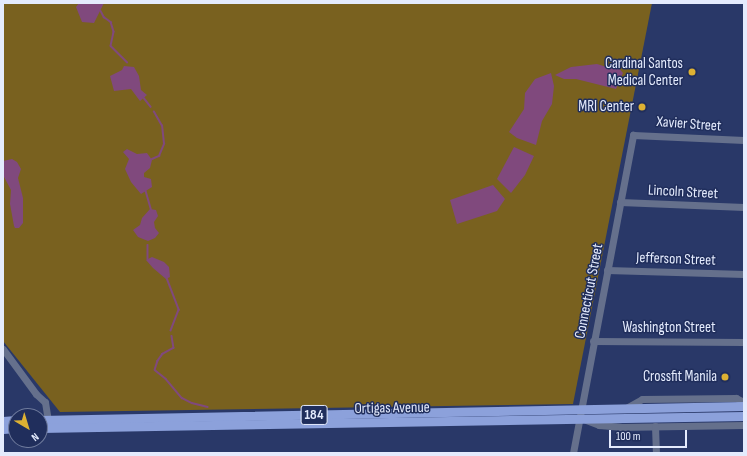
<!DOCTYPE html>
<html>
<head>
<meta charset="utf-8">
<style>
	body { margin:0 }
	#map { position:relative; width:747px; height:456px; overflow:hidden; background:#293868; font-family:"Sofia Sans Condensed",sans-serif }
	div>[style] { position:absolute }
	.green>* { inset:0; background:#79611f }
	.water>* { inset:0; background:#80497d }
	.stream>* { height:1.5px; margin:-0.75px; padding:0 0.75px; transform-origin:0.75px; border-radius:0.75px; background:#80497d }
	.minor>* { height:7px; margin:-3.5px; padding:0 3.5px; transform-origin:3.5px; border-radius:3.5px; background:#65708c }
	.major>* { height:9px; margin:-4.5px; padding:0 4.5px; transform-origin:4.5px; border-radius:4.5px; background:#8ca1db }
	.dots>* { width:11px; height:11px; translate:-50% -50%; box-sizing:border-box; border:2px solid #202e5c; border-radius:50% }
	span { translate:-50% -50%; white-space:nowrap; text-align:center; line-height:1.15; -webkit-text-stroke:3px #202e5c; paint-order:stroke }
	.shield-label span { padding:1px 3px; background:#202e5c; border:1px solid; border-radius:3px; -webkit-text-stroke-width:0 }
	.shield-label { font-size:14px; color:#e4ebfd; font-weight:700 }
	.poi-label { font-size:15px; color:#e4ebfd }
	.right { translate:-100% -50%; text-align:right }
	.street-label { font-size:15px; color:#e4ebfd }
	.frame { position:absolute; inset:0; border:4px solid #e4ebfd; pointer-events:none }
	.north { position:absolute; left:8px; top:408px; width:40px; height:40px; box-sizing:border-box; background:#202e5c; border:1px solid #6e7a9c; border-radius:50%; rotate:142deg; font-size:11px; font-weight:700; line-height:16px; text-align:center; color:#e4ebfd }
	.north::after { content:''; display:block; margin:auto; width:14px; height:18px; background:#ddb133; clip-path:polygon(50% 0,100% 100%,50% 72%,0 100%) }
	.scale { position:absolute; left:609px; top:430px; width:78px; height:18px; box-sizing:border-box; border:2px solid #e4ebfd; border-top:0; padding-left:5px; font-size:12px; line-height:14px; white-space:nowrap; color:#e4ebfd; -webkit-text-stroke:3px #202e5c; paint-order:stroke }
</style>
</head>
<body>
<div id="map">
	<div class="green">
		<div style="clip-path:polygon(3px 3px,652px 3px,573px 404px,60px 412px,3px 341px)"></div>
	</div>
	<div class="water">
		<div style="clip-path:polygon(79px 3px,104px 3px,94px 23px,82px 22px,76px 7px)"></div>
		<div style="clip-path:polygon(597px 64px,610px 68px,616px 65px,623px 73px,616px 89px,576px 79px,564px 79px,555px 75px,571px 67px)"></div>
		<div style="clip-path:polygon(124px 66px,134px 67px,139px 76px,141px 90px,147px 95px,140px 101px,131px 89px,114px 91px,110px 76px,122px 70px)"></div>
		<div style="clip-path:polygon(551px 73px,554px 86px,552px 104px,542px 121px,536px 145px,517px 138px,509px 132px,524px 109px,525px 93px,535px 79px)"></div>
		<div style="clip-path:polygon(514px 147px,534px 156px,525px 175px,511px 193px,497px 179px)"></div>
		<div style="clip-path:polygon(127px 149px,137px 154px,147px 153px,152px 160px,150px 168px,144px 173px,144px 177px,151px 179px,152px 187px,141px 194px,131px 182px,125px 169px,129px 159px,123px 152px)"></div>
		<div style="clip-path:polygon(12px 159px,17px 162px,21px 169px,18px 178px,23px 198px,23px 223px,19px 228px,15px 228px,14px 226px,10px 204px,11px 190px,3px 175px,3px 161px)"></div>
		<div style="clip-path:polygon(493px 185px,505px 199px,497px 211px,457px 224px,450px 200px)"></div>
		<div style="clip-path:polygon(150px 209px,156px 210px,158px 216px,154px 222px,155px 228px,159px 233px,155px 238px,148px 241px,138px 237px,133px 230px,140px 225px,142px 218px)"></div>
		<div style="clip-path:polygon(152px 257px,164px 262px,169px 267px,170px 277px,166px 279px,153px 268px,146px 260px)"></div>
	</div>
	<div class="stream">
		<div style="left:101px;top:11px;width:7px;rotate:63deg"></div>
		<div style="left:104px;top:17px;width:9px;rotate:36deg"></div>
		<div style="left:111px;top:22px;width:10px;rotate:73deg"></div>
		<div style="left:114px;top:32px;width:14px;rotate:102deg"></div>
		<div style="left:111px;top:46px;width:23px;rotate:45deg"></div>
		<div style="left:144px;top:98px;width:11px;rotate:52deg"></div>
		<div style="left:152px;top:159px;width:8px;rotate:-23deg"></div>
		<div style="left:159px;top:156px;width:13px;rotate:-67deg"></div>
		<div style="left:164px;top:144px;width:18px;rotate:-96deg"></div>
		<div style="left:162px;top:126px;width:16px;rotate:-120deg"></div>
		<div style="left:146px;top:191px;width:19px;rotate:74deg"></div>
		<div style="left:148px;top:245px;width:14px;rotate:90deg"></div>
		<div style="left:167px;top:278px;width:34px;rotate:69deg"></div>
		<div style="left:179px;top:310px;width:22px;rotate:111deg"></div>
		<div style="left:172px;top:336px;width:12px;rotate:81deg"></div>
		<div style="left:174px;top:348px;width:13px;rotate:151deg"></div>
		<div style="left:163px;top:354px;width:9px;rotate:126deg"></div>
		<div style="left:158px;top:361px;width:9px;rotate:108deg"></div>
		<div style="left:155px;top:370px;width:14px;rotate:39deg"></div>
		<div style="left:166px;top:379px;width:25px;rotate:50deg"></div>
		<div style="left:182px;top:398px;width:11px;rotate:27deg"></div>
		<div style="left:192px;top:403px;width:16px;rotate:14deg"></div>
	</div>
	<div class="minor">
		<div style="left:620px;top:202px;width:124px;rotate:2.3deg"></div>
		<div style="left:607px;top:270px;width:137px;rotate:1.7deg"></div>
		<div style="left:593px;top:341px;width:151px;rotate:0.4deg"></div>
		<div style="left:3px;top:349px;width:56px;rotate:53.7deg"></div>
		<div style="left:36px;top:394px;width:12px;rotate:42deg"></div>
		<div style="left:45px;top:402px;width:18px;rotate:81deg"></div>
		<div style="left:626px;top:408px;width:18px;rotate:-29deg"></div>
		<div style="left:642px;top:399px;width:94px;rotate:-0.6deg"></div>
		<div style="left:736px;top:398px;width:9px;rotate:27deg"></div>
		<div style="left:586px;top:420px;width:14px;rotate:21deg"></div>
		<div style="left:599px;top:425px;width:21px;rotate:5deg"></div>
		<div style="left:620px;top:427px;width:124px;rotate:-0.9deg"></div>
		<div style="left:655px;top:426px;width:27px;rotate:88deg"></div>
		<div style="left:573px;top:453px;width:324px;rotate:-79.3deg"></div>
		<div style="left:633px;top:135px;width:111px;rotate:2.6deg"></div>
	</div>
	<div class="major">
		<div style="left:40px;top:420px;width:704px;rotate:-1.14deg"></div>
		<div style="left:3px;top:421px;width:13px;rotate:-4deg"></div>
		<div style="left:40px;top:428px;width:704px;rotate:-0.98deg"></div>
		<div style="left:3px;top:429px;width:13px;rotate:-4deg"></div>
	</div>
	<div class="dots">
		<div style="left:692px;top:72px;background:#ddb133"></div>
		<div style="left:642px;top:107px;background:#ddb133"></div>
		<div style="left:725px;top:377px;background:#ddb133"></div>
	</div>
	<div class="shield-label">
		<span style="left:314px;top:415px">184</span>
	</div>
	<div class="poi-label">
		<span class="right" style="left:683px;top:72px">Cardinal Santos<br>Medical Center</span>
		<span class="right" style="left:634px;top:107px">MRI Center</span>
		<span class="right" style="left:717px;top:377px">Crossfit Manila</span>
	</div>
	<div class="street-label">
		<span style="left:689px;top:124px;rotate:4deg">Xavier Street</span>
		<span style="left:683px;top:192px;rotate:3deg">Lincoln Street</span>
		<span style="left:676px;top:259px;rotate:2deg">Jefferson Street</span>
		<span style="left:589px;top:291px;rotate:-79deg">Connecticut Street</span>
		<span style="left:669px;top:328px">Washington Street</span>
		<span style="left:392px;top:408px;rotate:-1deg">Ortigas Avenue</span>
	</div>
	<div class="frame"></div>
	<div class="north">N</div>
	<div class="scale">100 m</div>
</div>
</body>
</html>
